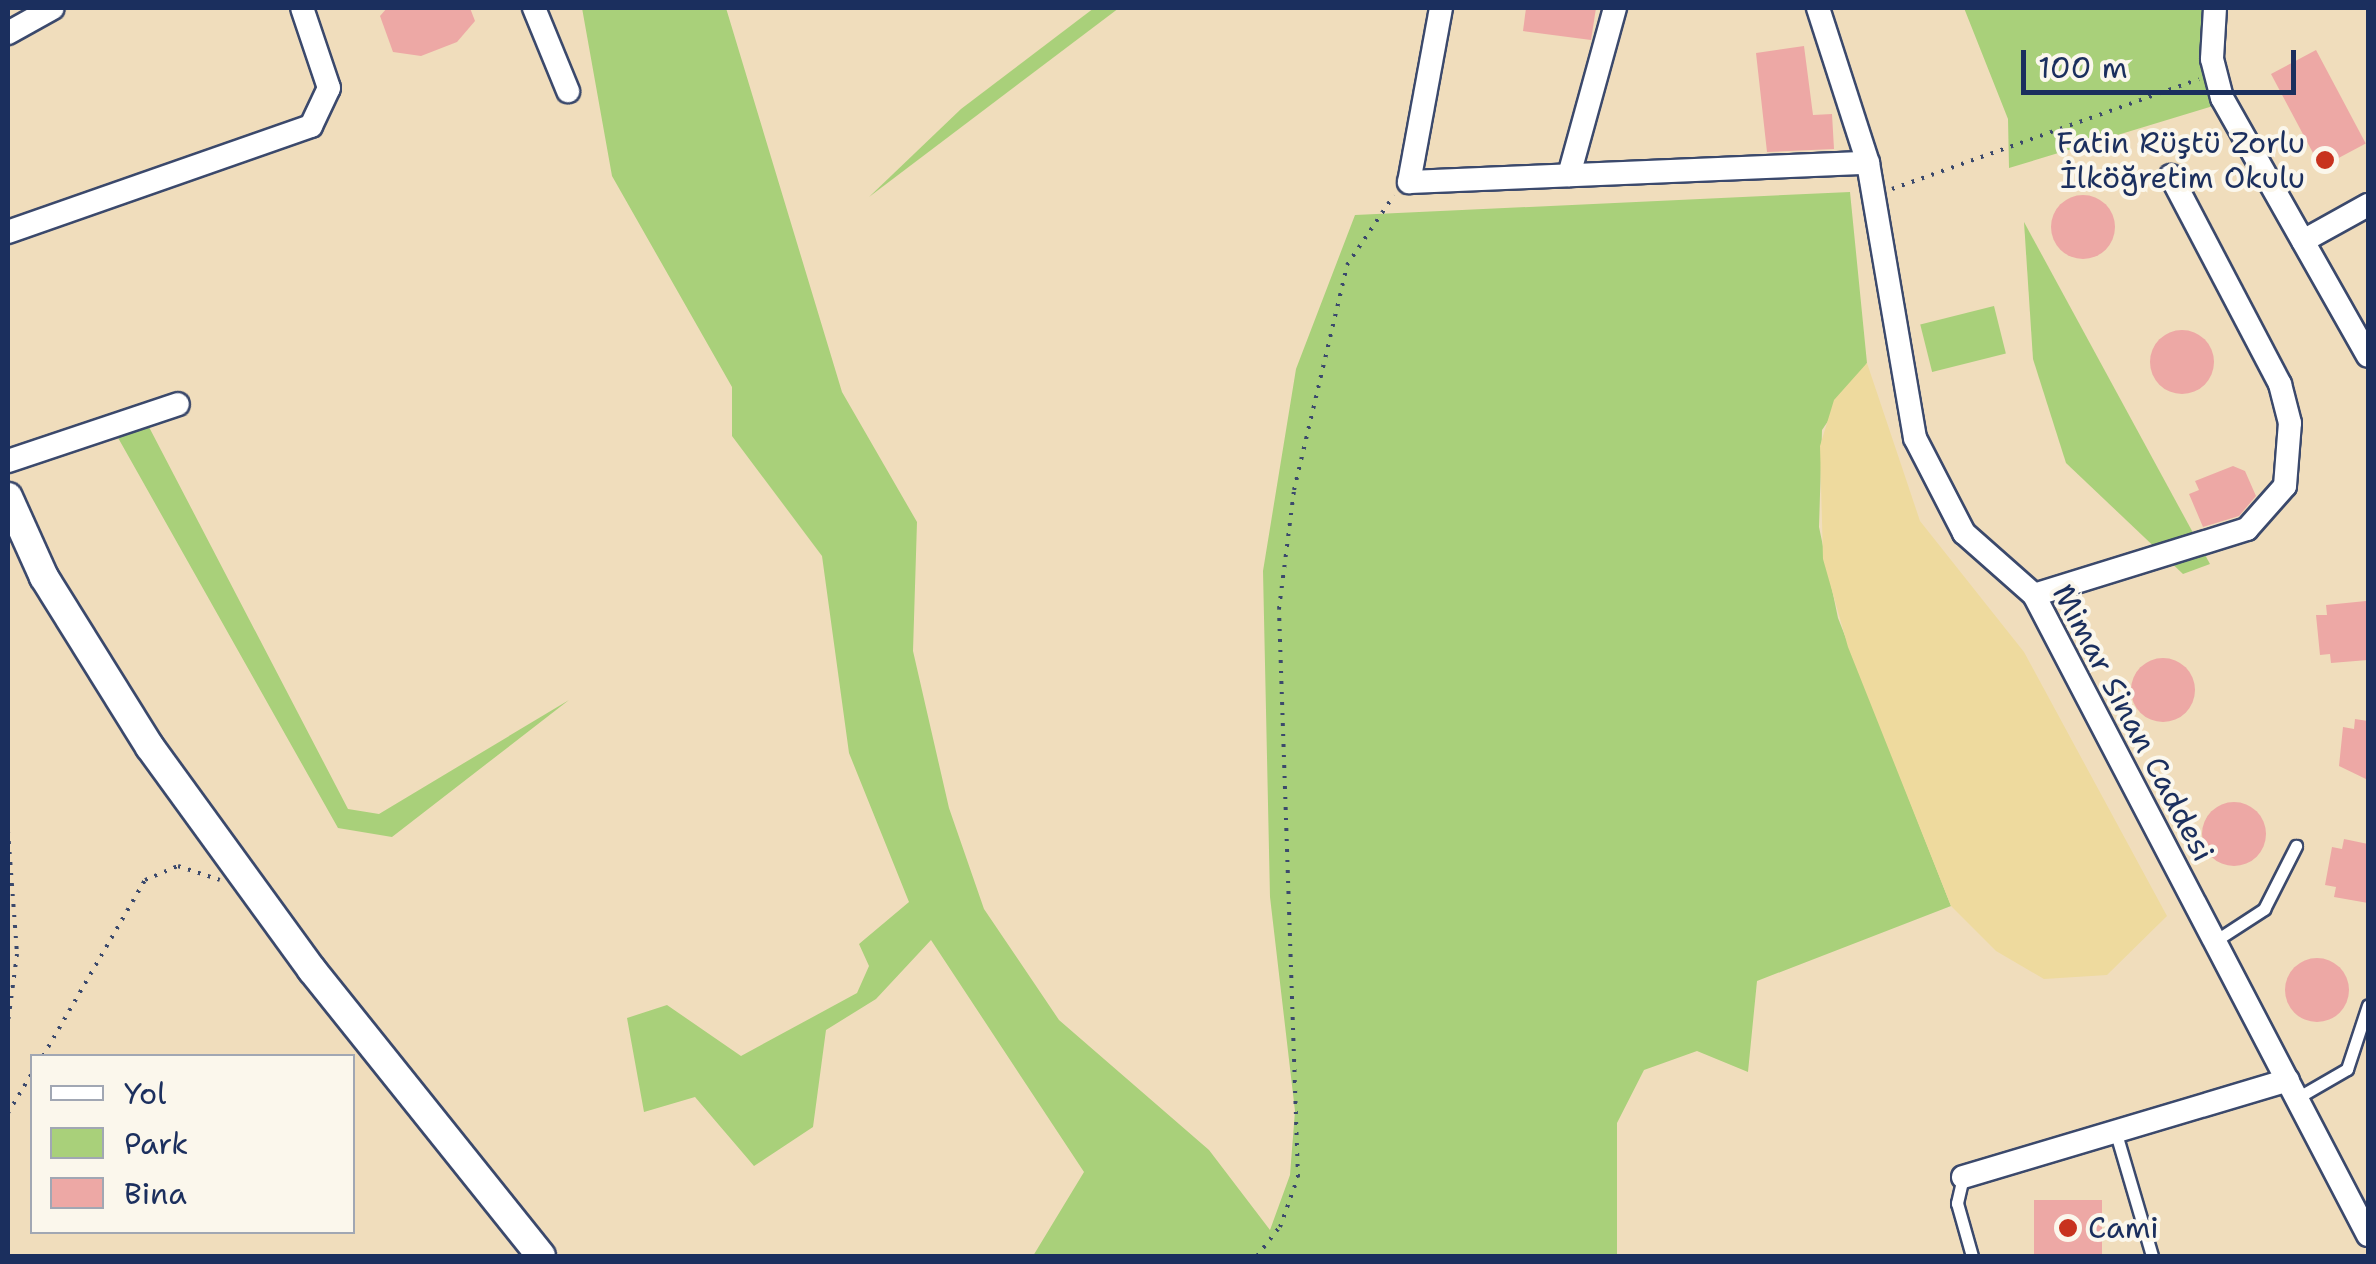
<!DOCTYPE html>
<html>
<head>
<meta charset="utf-8">
<style>
	body { margin:0 }
	#map { position:relative; width:2376px; height:1264px; overflow:hidden; background:#f0ddbc; font-family:"Shantell Sans",sans-serif }
	div>[style] { position:absolute }
	.green>* { inset:0; background:#a9d07a; transform-origin:0 0 }
	.sand>* { inset:0; background:#eeda9e }
	.building>* { inset:0; background:#eda8a5; transform-origin:0 0 }
	.round { border-radius:50% }
	.path>* { height:4px; margin-top:-2px; transform-origin:0; background:repeating-linear-gradient(90deg,#3b496c 0 2.5px,transparent 0 10.5px) }
	.roads { filter:drop-shadow(2px 0 #3b496c) drop-shadow(-2px 0 #3b496c) drop-shadow(0 2px #3b496c) drop-shadow(0 -2px #3b496c) }
	.service>* { height:11px; margin:-5.5px; padding:0 5.5px; transform-origin:5.5px; border-radius:5.5px; background:#fff }
	.minor>* { height:22px; margin:-11px; padding:0 11px; transform-origin:11px; border-radius:11px; background:#fff }
	.tertiary>* { height:28px; margin:-14px; padding:0 14px; transform-origin:14px; border-radius:14px; background:#fff }
	.dots>* { width:28px; height:28px; translate:-50% -50%; box-sizing:border-box; border:5px solid #fbf7ec; border-radius:50% }
	span { translate:-50% -50%; white-space:nowrap; text-align:center; line-height:1.15; -webkit-text-stroke:8px #fbf7ec; paint-order:stroke }
	.poi-label { font-size:30px; color:#1b2f5e }
	.right { translate:-100% -50%; text-align:right }
	.left { translate:0 -50%; text-align:left }
	.street-label { font-size:30px; color:#1b2f5e }
	.frame { position:absolute; inset:0; border:10px solid #1b2f5e; pointer-events:none }
	.legend { position:absolute; left:30px; top:1054px; width:325px; height:180px; box-sizing:border-box; background:#fbf7ec; border:2px solid #a1a7b3; margin:0; padding:12px 18px; list-style:none; font-size:30px; color:#1b2f5e }
	.legend li { display:flex; align-items:center; gap:20px; height:50px }
	.legend b { width:50px; border:2px solid #a1a7b3 }
	.scale { position:absolute; left:2021px; top:50px; width:275px; height:45px; box-sizing:border-box; border:5px solid #1b2f5e; border-top:0; padding-left:12px; font-size:30px; line-height:35px; white-space:nowrap; color:#1b2f5e; -webkit-text-stroke:8px #fbf7ec; paint-order:stroke }
</style>
</head>
<body>
<div id="map">
	<div class="green">
		<div style="clip-path:polygon(582px 8px,726px 8px,842px 392px,917px 522px,913px 651px,949px 808px,984px 909px,1059px 1020px,1209px 1150px,1270px 1230px,1290px 1175px,1295px 1111px,1270px 897px,1263px 571px,1296px 369px,1355px 215px,1850px 192px,1867px 363px,1822px 430px,1819px 527px,1838px 618px,1951px 906px,1757px 981px,1748px 1072px,1697px 1051px,1644px 1070px,1617px 1123px,1617px 1256px,1033px 1256px,1084px 1172px,931px 940px,876px 999px,826px 1030px,813px 1127px,754px 1166px,695px 1097px,644px 1112px,627px 1018px,667px 1005px,741px 1056px,857px 993px,869px 966px,859px 944px,909px 902px,849px 753px,822px 556px,732px 436px,732px 387px,612px 176px)"></div>
		<div style="clip-path:polygon(1094px 8px,1119px 8px,869px 197px,961px 109px)"></div>
		<div style="clip-path:polygon(1964px 8px,2226px 8px,2213px 106px,2009px 168px,2008px 119px)"></div>
		<div style="clip-path:polygon(2024px 222px,2210px 564px,2183px 574px,2066px 463px,2033px 359px)"></div>
		<div style="left:1994px;top:306px;width:49px;height:76px;rotate:76deg"></div>
		<div style="clip-path:polygon(137px 404px,348px 809px,379px 814px,569px 700px,392px 837px,338px 828px,108px 420px)"></div>
	</div>
	<div class="sand">
		<div style="clip-path:polygon(1867px 363px,1920px 521px,2024px 652px,2167px 916px,2107px 975px,2044px 979px,1996px 951px,1951px 906px,1848px 647px,1823px 559px,1820px 446px,1834px 400px)"></div>
	</div>
	<div class="building">
		<div style="clip-path:polygon(387px 8px,470px 8px,475px 21px,457px 42px,421px 56px,393px 52px,380px 16px)"></div>
		<div style="clip-path:polygon(1526px 8px,1596px 8px,1591px 40px,1523px 31px)"></div>
		<div style="clip-path:polygon(1804px 46px,1813px 115px,1832px 114px,1834px 149px,1767px 152px,1756px 53px)"></div>
		<div style="left:2316px;top:50px;width:106px;height:51px;rotate:62deg"></div>
		<div class="round" style="left:2051px;top:195px;width:64px;height:64px"></div>
		<div class="round" style="left:2150px;top:330px;width:64px;height:64px"></div>
		<div style="clip-path:polygon(2233px 466px,2245px 471px,2256px 496px,2239px 516px,2203px 527px,2189px 494px,2199px 490px,2195px 481px)"></div>
		<div style="clip-path:polygon(2366px 601px,2368px 660px,2331px 663px,2330px 654px,2320px 655px,2316px 615px,2327px 615px,2326px 605px)"></div>
		<div class="round" style="left:2131px;top:658px;width:64px;height:64px"></div>
		<div style="clip-path:polygon(2355px 719px,2368px 721px,2368px 780px,2339px 766px,2343px 727px,2354px 729px)"></div>
		<div class="round" style="left:2202px;top:802px;width:64px;height:64px"></div>
		<div style="clip-path:polygon(2344px 839px,2368px 844px,2368px 903px,2334px 897px,2336px 887px,2325px 885px,2332px 847px,2342px 849px)"></div>
		<div class="round" style="left:2285px;top:958px;width:64px;height:64px"></div>
		<div style="left:2034px;top:1200px;width:68px;height:56px"></div>
	</div>
	<div class="path">
		<div style="left:1892px;top:189px;width:326px;rotate:-19.7deg"></div>
		<div style="left:8px;top:831px;width:123px;rotate:85.8deg"></div>
		<div style="left:17px;top:954px;width:69px;rotate:97.5deg"></div>
		<div style="left:43px;top:1056px;width:203px;rotate:-59.9deg"></div>
		<div style="left:145px;top:880px;width:36px;rotate:-23deg"></div>
		<div style="left:178px;top:866px;width:44px;rotate:18.4deg"></div>
		<div style="left:8px;top:1113px;width:47px;rotate:-59deg"></div>
		<div style="left:1257px;top:1256px;width:37px;rotate:-52deg"></div>
		<div style="left:1280px;top:1227px;width:53px;rotate:-70.2deg"></div>
		<div style="left:1298px;top:1177px;width:568px;rotate:-91.92deg"></div>
		<div style="left:1279px;top:609px;width:120px;rotate:-82.8deg"></div>
		<div style="left:1294px;top:490px;width:231px;rotate:-76.7deg"></div>
		<div style="left:1347px;top:265px;width:84px;rotate:-56.1deg"></div>
	</div>
	<div class="roads">
		<div class="service">
			<div style="left:2215px;top:941px;width:59px;rotate:-33.1deg"></div>
			<div style="left:2264px;top:909px;width:71px;rotate:-63.1deg"></div>
			<div style="left:2297px;top:1098px;width:58px;rotate:-30.1deg"></div>
			<div style="left:2347px;top:1069px;width:67px;rotate:-71.8deg"></div>
			<div style="left:2115px;top:1130px;width:131px;rotate:73.6deg"></div>
			<div style="left:1963px;top:1177px;width:27px;rotate:103deg"></div>
			<div style="left:1957px;top:1203px;width:55px;rotate:74.2deg"></div>
		</div>
		<div class="minor">
			<div style="left:534px;top:8px;width:90px;rotate:67.7deg"></div>
			<div style="left:1441px;top:8px;width:177px;rotate:100.4deg"></div>
			<div style="left:1409px;top:182px;width:459px;rotate:-2.4deg"></div>
			<div style="left:1818px;top:8px;width:163px;rotate:72.1deg"></div>
			<div style="left:1868px;top:163px;width:279px;rotate:80.3deg"></div>
			<div style="left:1915px;top:438px;width:107px;rotate:62.7deg"></div>
			<div style="left:1964px;top:533px;width:94px;rotate:41.5deg"></div>
			<div style="left:2034px;top:595px;width:722px;rotate:62.44deg"></div>
			<div style="left:2215px;top:8px;width:51px;rotate:93.4deg"></div>
			<div style="left:2212px;top:59px;width:40px;rotate:75.6deg"></div>
			<div style="left:2222px;top:98px;width:296px;rotate:60.5deg"></div>
			<div style="left:8px;top:33px;width:51px;rotate:-29.1deg"></div>
			<div style="left:1569px;top:175px;width:173px;rotate:-74.6deg"></div>
			<div style="left:8px;top:232px;width:321px;rotate:-19.3deg"></div>
			<div style="left:311px;top:126px;width:42px;rotate:-64.7deg"></div>
			<div style="left:329px;top:88px;width:84px;rotate:-108.6deg"></div>
			<div style="left:2303px;top:241px;width:74px;rotate:-29deg"></div>
			<div style="left:8px;top:461px;width:179px;rotate:-18.5deg"></div>
			<div style="left:2034px;top:595px;width:223px;rotate:-17.2deg"></div>
			<div style="left:2247px;top:529px;width:57px;rotate:-48.5deg"></div>
			<div style="left:2285px;top:486px;width:63px;rotate:-85.5deg"></div>
			<div style="left:2290px;top:423px;width:40px;rotate:-104.4deg"></div>
			<div style="left:2280px;top:384px;width:235px;rotate:-117.7deg"></div>
			<div style="left:1963px;top:1177px;width:339px;rotate:-16.6deg"></div>
		</div>
		<div class="tertiary">
			<div style="left:8px;top:497px;width:88px;rotate:65.8deg"></div>
			<div style="left:44px;top:577px;width:200px;rotate:58.1deg"></div>
			<div style="left:150px;top:747px;width:276px;rotate:54deg"></div>
			<div style="left:312px;top:970px;width:366px;rotate:51.3deg"></div>
		</div>
	</div>
	<div class="dots">
		<div style="left:2325px;top:160px;background:#c8321e"></div>
		<div style="left:2068px;top:1228px;background:#c8321e"></div>
	</div>
	<div class="poi-label">
		<span class="right" style="left:2305px;top:160px">Fatin Rüştü Zorlu<br>İlköğretim Okulu</span>
		<span class="left" style="left:2088px;top:1228px">Cami</span>
	</div>
	<div class="street-label">
		<span style="left:2133px;top:723px;rotate:62deg">Mimar Sinan Caddesi</span>
	</div>
	<div class="frame"></div>
	<ul class="legend">
	<li><b style="height:12px;background:#fff"></b>Yol</li>
	<li><b style="height:28px;background:#a9d07a"></b>Park</li>
	<li><b style="height:28px;background:#eda8a5"></b>Bina</li>
	</ul>
	<div class="scale">100 m</div>
</div>
</body>
</html>
